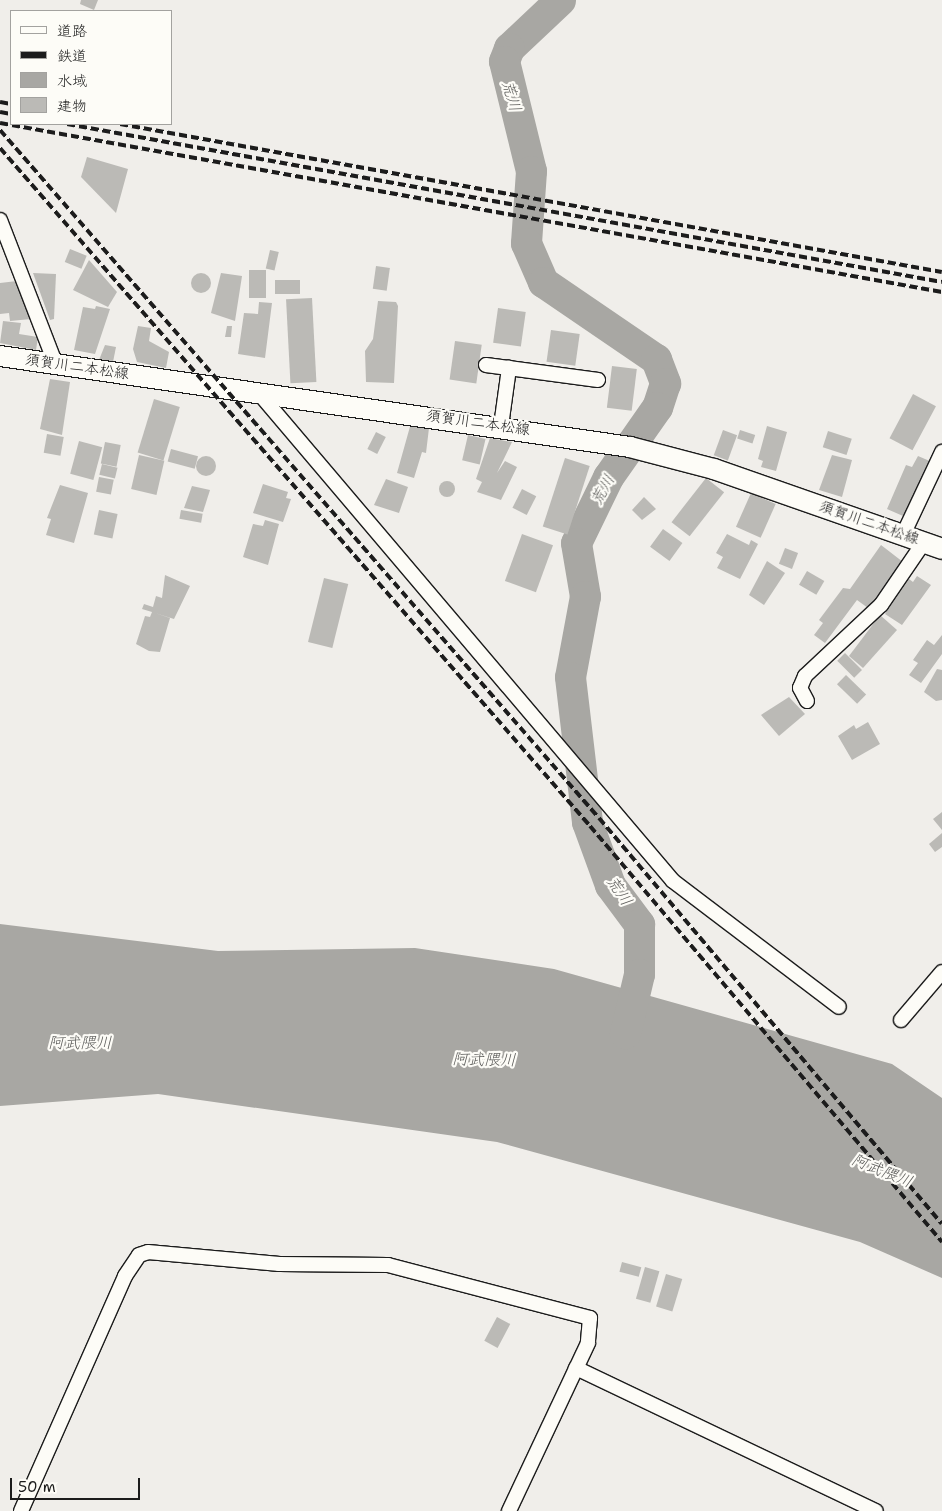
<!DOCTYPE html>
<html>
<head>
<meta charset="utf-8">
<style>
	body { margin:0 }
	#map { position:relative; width:942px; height:1511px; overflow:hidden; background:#f0eeea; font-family:"Shantell Sans","Klee One",sans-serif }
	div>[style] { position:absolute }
	.water>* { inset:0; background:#a8a7a3 }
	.river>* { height:31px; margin:-15.5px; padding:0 15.5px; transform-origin:15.5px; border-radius:15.5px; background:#a8a7a3 }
	.building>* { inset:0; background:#bbbab6; transform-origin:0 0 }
	.round { border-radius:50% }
	.roads { filter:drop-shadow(1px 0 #1c1c1c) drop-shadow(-1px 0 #1c1c1c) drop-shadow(0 1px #1c1c1c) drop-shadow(0 -1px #1c1c1c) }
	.street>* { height:14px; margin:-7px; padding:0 7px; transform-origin:7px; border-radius:7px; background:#fdfcf7 }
	.secondary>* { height:20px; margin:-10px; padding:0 10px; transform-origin:10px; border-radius:10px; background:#fdfcf7 }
	.rail>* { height:4px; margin-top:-2px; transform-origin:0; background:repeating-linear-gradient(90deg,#1c1c1c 0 8px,transparent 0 12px) }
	span { translate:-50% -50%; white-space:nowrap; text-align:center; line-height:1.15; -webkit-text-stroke:4.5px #fdfcf7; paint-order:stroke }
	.street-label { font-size:15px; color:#1c1c1c }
	.water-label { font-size:16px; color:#5b5b59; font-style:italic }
	.legend { position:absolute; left:10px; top:10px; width:162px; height:115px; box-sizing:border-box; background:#fdfcf7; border:1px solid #a3a29f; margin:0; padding:6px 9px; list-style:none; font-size:15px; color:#1c1c1c }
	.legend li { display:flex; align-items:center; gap:10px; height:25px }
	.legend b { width:25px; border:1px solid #a3a29f }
	.scale { position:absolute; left:10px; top:1478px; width:130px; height:22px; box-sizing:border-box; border:2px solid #1c1c1c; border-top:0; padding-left:6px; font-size:15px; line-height:18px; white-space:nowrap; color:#1c1c1c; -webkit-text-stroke:4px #fdfcf7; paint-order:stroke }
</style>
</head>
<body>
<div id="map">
	<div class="water">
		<div style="clip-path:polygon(0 924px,218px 951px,415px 948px,554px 969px,892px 1064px,942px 1098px,942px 1278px,860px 1242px,497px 1142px,158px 1094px,0 1106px)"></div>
	</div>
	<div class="river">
		<div style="left:560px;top:0;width:70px;rotate:136.7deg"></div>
		<div style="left:509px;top:48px;width:14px;rotate:111deg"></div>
		<div style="left:504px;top:61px;width:113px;rotate:76.2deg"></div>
		<div style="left:531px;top:171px;width:72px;rotate:94deg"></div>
		<div style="left:526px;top:243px;width:43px;rotate:66.4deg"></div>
		<div style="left:543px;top:282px;width:137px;rotate:34.3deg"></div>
		<div style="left:656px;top:359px;width:26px;rotate:69deg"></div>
		<div style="left:665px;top:383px;width:25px;rotate:108deg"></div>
		<div style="left:657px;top:407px;width:85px;rotate:125deg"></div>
		<div style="left:608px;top:477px;width:73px;rotate:115.9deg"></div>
		<div style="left:576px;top:543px;width:54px;rotate:80.4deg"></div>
		<div style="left:585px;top:596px;width:82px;rotate:100.5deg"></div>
		<div style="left:570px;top:677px;width:146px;rotate:83.3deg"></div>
		<div style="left:587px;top:822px;width:67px;rotate:69.9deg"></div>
		<div style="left:610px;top:885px;width:49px;rotate:53.4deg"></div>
		<div style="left:639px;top:924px;width:50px;rotate:90deg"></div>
		<div style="left:639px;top:974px;width:61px;rotate:103.3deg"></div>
	</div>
	<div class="building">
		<div style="clip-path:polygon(81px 0,98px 0,94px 10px,80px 4px)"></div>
		<div style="clip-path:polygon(87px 157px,128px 169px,116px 213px,81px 177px)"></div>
		<div style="left:70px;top:249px;width:18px;height:14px;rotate:22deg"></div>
		<div style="left:270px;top:250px;width:9px;height:19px;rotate:13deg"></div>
		<div style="clip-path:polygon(89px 260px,117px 292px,108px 307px,73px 290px)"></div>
		<div style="left:376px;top:266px;width:14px;height:23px;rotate:8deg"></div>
		<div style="left:249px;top:270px;width:17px;height:28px"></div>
		<div style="clip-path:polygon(33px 273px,56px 274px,54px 319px,50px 320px)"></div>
		<div style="clip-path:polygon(221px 273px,242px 276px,235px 321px,211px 313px)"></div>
		<div class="round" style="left:191px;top:273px;width:20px;height:20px"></div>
		<div style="left:300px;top:280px;width:14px;height:25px;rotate:90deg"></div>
		<div style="clip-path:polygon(17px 281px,31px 319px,10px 321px,9px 313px,0 314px,0 283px)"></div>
		<div style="left:312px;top:298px;width:84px;height:26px;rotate:87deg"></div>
		<div style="clip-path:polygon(378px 301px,396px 302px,398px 306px,394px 383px,366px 382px,365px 351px,373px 339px)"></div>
		<div style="clip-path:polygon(259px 302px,272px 303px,265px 358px,238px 354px,244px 313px,258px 314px)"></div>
		<div style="clip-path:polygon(96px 306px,110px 309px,95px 354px,74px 350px,83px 307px,95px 309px)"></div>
		<div style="left:498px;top:308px;width:28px;height:35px;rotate:8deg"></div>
		<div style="clip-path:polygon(3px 321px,21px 323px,19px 334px,38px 337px,36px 350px,0 343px)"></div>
		<div style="clip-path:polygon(138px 326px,151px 328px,149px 341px,169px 352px,166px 368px,137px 362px,133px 349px)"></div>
		<div style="clip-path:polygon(227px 326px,232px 326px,231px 337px,225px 337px)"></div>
		<div style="left:551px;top:330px;width:29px;height:32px;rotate:8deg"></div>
		<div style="left:455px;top:341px;width:27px;height:39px;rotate:8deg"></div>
		<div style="clip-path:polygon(105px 345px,116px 347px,113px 362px,99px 360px)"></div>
		<div style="left:612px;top:366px;width:25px;height:42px;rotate:7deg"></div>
		<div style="clip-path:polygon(50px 379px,70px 382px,62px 435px,40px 429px)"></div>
		<div style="left:913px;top:394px;width:26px;height:50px;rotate:28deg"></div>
		<div style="left:154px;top:399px;width:27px;height:56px;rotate:17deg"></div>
		<div style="clip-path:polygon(411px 423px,429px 428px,426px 453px,422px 452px,414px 478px,397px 473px)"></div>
		<div style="clip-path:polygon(767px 426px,787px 432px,776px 471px,761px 467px,763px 461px,758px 459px)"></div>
		<div style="left:723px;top:430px;width:15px;height:27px;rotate:20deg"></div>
		<div style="left:740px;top:430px;width:16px;height:9px;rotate:18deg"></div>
		<div style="left:828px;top:431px;width:25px;height:17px;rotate:18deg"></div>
		<div style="left:376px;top:432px;width:11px;height:19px;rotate:27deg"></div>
		<div style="left:47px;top:434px;width:17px;height:19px;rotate:10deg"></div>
		<div style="left:468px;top:435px;width:18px;height:26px;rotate:13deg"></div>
		<div style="clip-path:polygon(490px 438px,512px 442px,497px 473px,505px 461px,517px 467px,501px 500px,477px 492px,482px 482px,476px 479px)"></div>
		<div style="left:79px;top:441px;width:24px;height:34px;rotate:15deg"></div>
		<div style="left:105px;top:442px;width:16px;height:22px;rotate:11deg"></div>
		<div style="left:171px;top:449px;width:28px;height:13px;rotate:15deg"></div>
		<div style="left:139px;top:455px;width:26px;height:35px;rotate:13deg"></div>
		<div style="clip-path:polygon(832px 455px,852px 460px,842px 497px,819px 490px)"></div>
		<div class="round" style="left:196px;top:456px;width:20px;height:20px"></div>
		<div style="clip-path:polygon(918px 456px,932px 462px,903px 516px,887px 509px,906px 465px,912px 467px)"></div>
		<div style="left:565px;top:458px;width:26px;height:72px;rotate:18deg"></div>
		<div style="left:102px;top:464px;width:16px;height:11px;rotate:14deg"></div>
		<div style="left:99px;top:477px;width:15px;height:15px;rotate:11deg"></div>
		<div style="left:706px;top:478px;width:23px;height:56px;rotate:38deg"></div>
		<div style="clip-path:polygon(386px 479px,408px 487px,399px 513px,374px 505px)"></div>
		<div class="round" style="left:439px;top:481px;width:16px;height:16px"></div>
		<div style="clip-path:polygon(263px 484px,288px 492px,286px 498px,291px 499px,283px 522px,253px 513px)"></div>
		<div style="clip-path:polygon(60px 485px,88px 493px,74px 543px,46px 535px,51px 519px,47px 518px)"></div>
		<div style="clip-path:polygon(192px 486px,210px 490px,203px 512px,184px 508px)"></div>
		<div style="left:522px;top:489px;width:16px;height:21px;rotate:27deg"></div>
		<div style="left:751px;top:493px;width:27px;height:37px;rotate:24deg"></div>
		<div style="clip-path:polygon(644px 497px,656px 509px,642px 520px,632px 510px)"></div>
		<div style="left:99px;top:510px;width:19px;height:25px;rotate:12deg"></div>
		<div style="left:181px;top:510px;width:22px;height:9px;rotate:10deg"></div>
		<div style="clip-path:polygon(265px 520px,279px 524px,268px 565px,243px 557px,253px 524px,263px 526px)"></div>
		<div style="left:663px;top:529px;width:24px;height:22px;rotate:36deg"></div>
		<div style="left:522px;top:534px;width:33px;height:50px;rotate:20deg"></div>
		<div style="clip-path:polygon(727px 534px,749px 545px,751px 540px,758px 544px,740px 579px,717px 568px,723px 557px,716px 553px)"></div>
		<div style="clip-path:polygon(881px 545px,903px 562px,868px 608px,857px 600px,825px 643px,814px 635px,823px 623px,819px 620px,843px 588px,850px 589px)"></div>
		<div style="left:785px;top:548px;width:14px;height:17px;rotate:21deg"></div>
		<div style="clip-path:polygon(767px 561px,785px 573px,764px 605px,749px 595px)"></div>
		<div style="left:807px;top:571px;width:20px;height:16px;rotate:30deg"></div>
		<div style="clip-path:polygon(165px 575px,190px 586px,174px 619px,155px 613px,170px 618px,160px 652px,149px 651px,136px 644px,145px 616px,150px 617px,152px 612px,142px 609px,144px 604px,153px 607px,156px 596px,162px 598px)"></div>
		<div style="clip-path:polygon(917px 576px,931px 585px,902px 625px,885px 614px,909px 579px,913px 582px)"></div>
		<div style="left:324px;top:578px;width:25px;height:66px;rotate:14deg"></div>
		<div style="clip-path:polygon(880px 615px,897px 630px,863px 668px,849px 656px)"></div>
		<div style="clip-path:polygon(942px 635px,942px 654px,921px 683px,909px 675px,918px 663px,913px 660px,927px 640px,934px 645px)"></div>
		<div style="left:845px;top:653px;width:24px;height:11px;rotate:45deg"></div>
		<div style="clip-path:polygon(937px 669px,942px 670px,942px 700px,936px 701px,924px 692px)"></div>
		<div style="left:846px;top:675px;width:28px;height:13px;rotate:44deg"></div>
		<div style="clip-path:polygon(789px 697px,805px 714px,779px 736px,761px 715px)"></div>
		<div style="clip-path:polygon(868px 722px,880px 744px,852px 760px,838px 736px,854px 725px,856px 729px)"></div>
		<div style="clip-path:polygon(942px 812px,942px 830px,933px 819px)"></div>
		<div style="clip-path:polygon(942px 833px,942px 847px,935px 852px,929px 844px)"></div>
		<div style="left:622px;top:1262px;width:20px;height:10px;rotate:15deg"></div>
		<div style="left:645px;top:1267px;width:15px;height:33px;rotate:16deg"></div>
		<div style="left:666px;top:1274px;width:17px;height:34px;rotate:17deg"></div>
		<div style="left:497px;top:1317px;width:15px;height:27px;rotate:28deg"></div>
	</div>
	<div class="roads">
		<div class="street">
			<div style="left:0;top:220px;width:155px;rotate:68.9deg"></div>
			<div style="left:486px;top:365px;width:113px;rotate:7.6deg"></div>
			<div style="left:258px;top:392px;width:641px;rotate:49.68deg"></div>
			<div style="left:673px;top:881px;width:208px;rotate:37.2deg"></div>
			<div style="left:501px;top:426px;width:59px;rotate:-82.1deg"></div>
			<div style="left:903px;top:535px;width:92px;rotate:-64.8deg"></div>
			<div style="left:807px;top:701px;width:15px;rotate:-118deg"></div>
			<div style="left:800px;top:688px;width:13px;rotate:-67deg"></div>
			<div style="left:805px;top:676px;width:104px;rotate:-43.1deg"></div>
			<div style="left:881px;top:605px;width:76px;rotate:-55.7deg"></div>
			<div style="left:901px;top:1020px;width:63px;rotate:-49.5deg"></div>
			<div style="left:576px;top:1368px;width:332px;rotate:25.5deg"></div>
			<div style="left:21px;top:1511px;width:257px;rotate:-66.1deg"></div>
			<div style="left:125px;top:1276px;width:25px;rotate:-56deg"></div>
			<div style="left:139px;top:1255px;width:9px;rotate:-18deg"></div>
			<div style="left:148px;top:1252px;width:132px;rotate:5.2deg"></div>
			<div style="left:279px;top:1264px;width:109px;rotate:0.5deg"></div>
			<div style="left:388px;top:1265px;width:209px;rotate:14.7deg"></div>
			<div style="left:590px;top:1318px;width:25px;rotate:95deg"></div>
			<div style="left:588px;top:1343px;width:186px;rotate:115.2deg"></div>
		</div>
		<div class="secondary">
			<div style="left:0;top:356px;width:637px;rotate:8.22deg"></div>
			<div style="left:630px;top:447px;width:87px;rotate:14.7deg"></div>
			<div style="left:714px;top:469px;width:242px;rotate:19.3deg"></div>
		</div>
	</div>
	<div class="rail">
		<div style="left:0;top:102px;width:11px;rotate:10deg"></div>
		<div style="left:0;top:112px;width:11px;rotate:10deg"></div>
		<div style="left:0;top:123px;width:957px;rotate:10.17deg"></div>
		<div style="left:67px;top:124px;width:889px;rotate:10.24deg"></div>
		<div style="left:120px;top:124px;width:835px;rotate:10.21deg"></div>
		<div style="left:0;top:130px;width:912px;rotate:48.96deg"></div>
		<div style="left:599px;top:818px;width:531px;rotate:49.81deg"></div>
		<div style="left:0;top:148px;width:899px;rotate:48.97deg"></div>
		<div style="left:590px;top:826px;width:545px;rotate:49.76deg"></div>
	</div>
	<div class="street-label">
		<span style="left:77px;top:367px;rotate:8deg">須賀川二本松線</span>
		<span style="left:478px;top:423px;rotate:8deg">須賀川二本松線</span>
		<span style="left:869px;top:523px;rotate:19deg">須賀川二本松線</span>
	</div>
	<div class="water-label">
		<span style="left:511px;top:96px;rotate:74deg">荒川</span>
		<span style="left:603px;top:490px;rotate:-61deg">荒川</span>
		<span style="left:619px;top:891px;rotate:56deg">荒川</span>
		<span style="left:80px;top:1043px">阿武隈川</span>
		<span style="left:484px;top:1060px;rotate:1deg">阿武隈川</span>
		<span style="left:882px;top:1171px;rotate:22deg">阿武隈川</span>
	</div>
	<ul class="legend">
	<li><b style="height:6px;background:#fdfcf7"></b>道路</li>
	<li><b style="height:6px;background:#1c1c1c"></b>鉄道</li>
	<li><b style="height:14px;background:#a8a7a3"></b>水域</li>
	<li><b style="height:14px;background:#bbbab6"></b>建物</li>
	</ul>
	<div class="scale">50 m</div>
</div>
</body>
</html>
